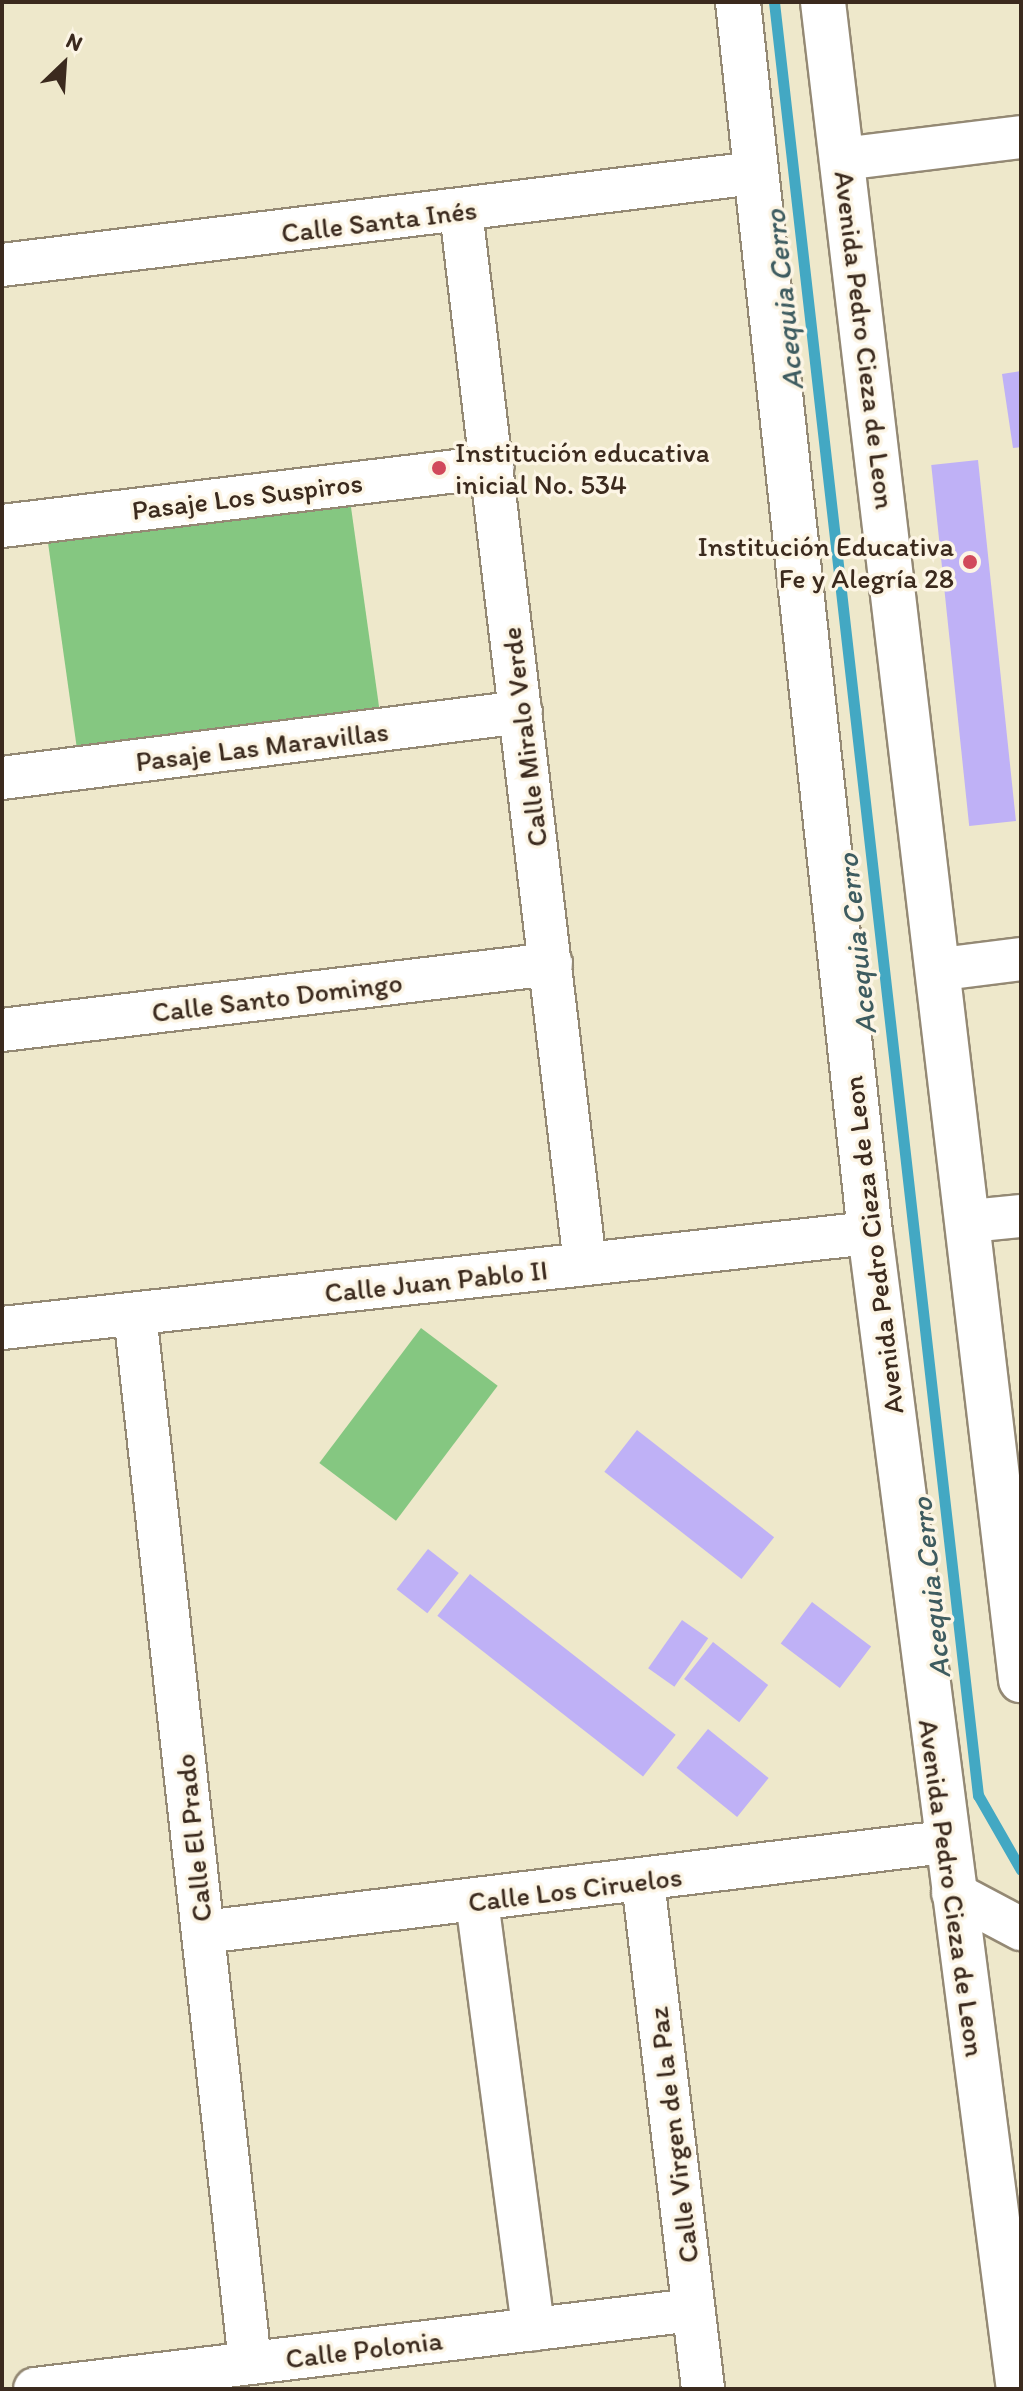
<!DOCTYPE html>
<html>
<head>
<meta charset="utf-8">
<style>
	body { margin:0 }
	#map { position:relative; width:1023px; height:2391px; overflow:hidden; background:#eee8cb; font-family:Itim,sans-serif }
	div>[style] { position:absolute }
	.green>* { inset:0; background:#85c781; transform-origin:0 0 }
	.stream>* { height:11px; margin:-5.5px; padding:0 5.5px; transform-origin:5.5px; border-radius:5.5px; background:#43a8c3 }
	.building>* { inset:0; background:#bfb1f6; transform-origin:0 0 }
	.roads { filter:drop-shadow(2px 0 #948974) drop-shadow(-2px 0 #948974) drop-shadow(0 2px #948974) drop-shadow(0 -2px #948974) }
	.street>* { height:42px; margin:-21px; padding:0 21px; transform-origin:21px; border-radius:21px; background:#fff }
	.secondary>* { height:44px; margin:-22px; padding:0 22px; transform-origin:22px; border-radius:22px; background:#fff }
	.dots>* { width:22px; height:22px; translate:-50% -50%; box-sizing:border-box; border:4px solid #fcf5e5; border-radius:50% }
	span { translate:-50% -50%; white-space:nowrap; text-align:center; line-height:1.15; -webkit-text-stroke:7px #fcf5e5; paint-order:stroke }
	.street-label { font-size:28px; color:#3b2a1e }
	.poi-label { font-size:28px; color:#3b2a1e }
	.left { translate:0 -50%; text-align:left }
	.right { translate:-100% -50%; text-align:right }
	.water-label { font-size:30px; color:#3e5c60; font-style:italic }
	.frame { position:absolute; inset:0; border:4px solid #3b2a1e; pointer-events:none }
	.north { position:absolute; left:24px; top:24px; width:80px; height:80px; -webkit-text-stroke:6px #fcf5e5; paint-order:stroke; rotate:25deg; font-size:22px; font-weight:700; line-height:32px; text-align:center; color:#3b2a1e }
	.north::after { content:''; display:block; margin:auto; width:28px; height:36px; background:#3b2a1e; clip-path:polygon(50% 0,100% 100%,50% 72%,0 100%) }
</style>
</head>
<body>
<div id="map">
	<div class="green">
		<div style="left:349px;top:493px;width:221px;height:305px;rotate:82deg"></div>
		<div style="left:421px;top:1328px;width:96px;height:169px;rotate:37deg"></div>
	</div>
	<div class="stream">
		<div style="left:774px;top:2px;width:1805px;rotate:83.51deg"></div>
		<div style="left:978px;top:1795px;width:86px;rotate:60.2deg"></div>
	</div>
	<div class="building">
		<div style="clip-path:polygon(1021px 371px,1021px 447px,1013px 448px,1002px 374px)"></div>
		<div style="left:978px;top:460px;width:363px;height:47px;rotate:84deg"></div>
		<div style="left:637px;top:1430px;width:174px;height:53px;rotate:38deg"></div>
		<div style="left:428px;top:1549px;width:39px;height:51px;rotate:38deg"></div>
		<div style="left:470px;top:1574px;width:261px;height:53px;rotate:38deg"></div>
		<div style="left:812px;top:1602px;width:74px;height:52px;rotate:37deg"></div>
		<div style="left:682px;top:1620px;width:32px;height:59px;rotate:35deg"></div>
		<div style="left:713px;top:1642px;width:70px;height:47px;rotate:38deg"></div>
		<div style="left:708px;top:1729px;width:78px;height:50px;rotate:39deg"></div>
	</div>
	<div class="roads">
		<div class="street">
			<div style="left:842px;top:159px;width:180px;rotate:-7deg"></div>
			<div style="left:461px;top:211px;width:1060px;rotate:83.28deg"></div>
			<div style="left:2px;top:265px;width:759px;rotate:-6.97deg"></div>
			<div style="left:2px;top:526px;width:494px;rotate:-6.9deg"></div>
			<div style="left:2px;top:778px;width:523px;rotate:-7.25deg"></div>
			<div style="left:942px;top:969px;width:80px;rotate:-7.2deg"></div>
			<div style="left:2px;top:1030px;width:553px;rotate:-6.86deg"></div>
			<div style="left:970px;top:1221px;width:51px;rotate:-5.6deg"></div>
			<div style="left:135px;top:1314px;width:1055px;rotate:83.74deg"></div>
			<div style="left:2px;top:1328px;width:873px;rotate:-6.25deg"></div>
			<div style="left:643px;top:1881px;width:512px;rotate:83.26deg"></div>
			<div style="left:953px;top:1893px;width:77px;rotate:27.9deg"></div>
			<div style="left:477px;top:1901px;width:432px;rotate:82.5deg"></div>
			<div style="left:204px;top:1932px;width:746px;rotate:-6.93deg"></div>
			<div style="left:35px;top:2389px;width:663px;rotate:-6.85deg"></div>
		</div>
		<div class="secondary">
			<div style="left:738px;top:2px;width:1238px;rotate:83.88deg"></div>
			<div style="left:870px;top:1233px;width:1166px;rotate:82.66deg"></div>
			<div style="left:823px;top:2px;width:1690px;rotate:83.27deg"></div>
		</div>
	</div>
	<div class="dots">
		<div style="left:439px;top:468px;background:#d1495b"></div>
		<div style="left:970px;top:562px;background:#d1495b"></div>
	</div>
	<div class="street-label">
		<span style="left:379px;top:221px;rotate:-7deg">Calle Santa Inés</span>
		<span style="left:865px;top:340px;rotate:83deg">Avenida Pedro Cieza de Leon</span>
		<span style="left:247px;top:496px;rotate:-7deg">Pasaje Los Suspiros</span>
		<span style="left:524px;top:737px;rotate:-97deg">Calle Miralo Verde</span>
		<span style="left:262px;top:746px;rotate:-7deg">Pasaje Las Maravillas</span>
		<span style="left:277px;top:997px;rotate:-7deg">Calle Santo Domingo</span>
		<span style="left:873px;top:1245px;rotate:-97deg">Avenida Pedro Cieza de Leon</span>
		<span style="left:436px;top:1281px;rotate:-6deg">Calle Juan Pablo II</span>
		<span style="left:193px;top:1838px;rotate:-96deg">Calle El Prado</span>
		<span style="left:952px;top:1888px;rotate:82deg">Avenida Pedro Cieza de Leon</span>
		<span style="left:575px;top:1889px;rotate:-7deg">Calle Los Ciruelos</span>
		<span style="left:673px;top:2135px;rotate:-97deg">Calle Virgen de la Paz</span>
		<span style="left:364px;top:2349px;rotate:-7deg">Calle Polonia</span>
	</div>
	<div class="poi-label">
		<span class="left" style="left:455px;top:468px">Institución educativa<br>inicial No. 534</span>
		<span class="right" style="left:954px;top:562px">Institución Educativa<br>Fe y Alegría 28</span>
	</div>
	<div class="water-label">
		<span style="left:784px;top:300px;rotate:-96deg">Acequia Cerro</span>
		<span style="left:857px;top:944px;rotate:-96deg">Acequia Cerro</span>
		<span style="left:931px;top:1588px;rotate:-96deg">Acequia Cerro</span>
	</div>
	<div class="frame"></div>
	<div class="north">N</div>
</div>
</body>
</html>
